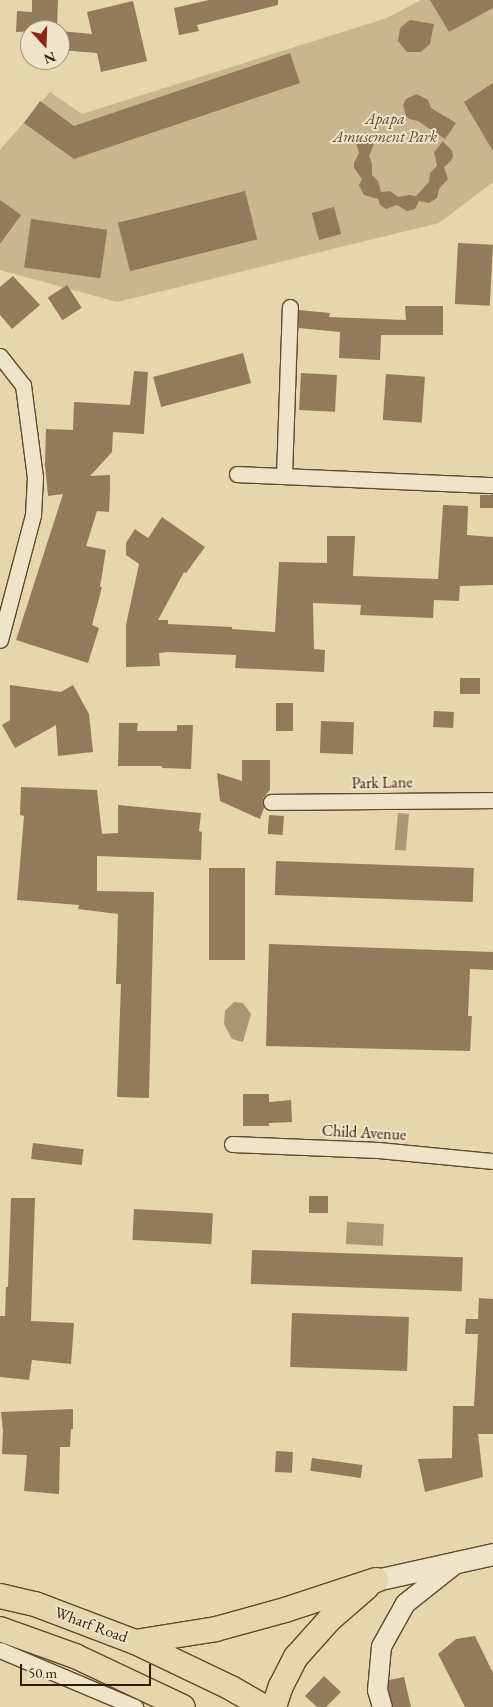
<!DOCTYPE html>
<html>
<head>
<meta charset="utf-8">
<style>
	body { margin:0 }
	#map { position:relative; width:493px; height:1707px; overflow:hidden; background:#e5d6ab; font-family:"EB Garamond",serif }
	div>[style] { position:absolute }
	.green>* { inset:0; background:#c7b68e }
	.water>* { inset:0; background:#aa9672; transform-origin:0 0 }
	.building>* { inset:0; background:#917b5a; transform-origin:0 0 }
	.roads { filter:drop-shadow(1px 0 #62482c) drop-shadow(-1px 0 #62482c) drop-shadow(0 1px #62482c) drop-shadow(0 -1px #62482c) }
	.minor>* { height:15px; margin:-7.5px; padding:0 7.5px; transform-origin:7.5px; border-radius:7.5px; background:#eee4c8 }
	.tertiary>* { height:19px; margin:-9.5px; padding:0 9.5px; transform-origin:9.5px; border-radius:9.5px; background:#eee4c8 }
	.secondary>* { height:21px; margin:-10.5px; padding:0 10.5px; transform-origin:10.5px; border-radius:10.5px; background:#eee4c8 }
	.primary>* { height:24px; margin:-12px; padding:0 12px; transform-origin:12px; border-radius:12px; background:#e5d6ab }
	span { translate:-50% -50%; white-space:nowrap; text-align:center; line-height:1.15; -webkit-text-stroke:4px #eee4c8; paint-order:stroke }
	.park-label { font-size:16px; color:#62482c; font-style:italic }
	.street-label { font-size:16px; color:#361902 }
	.north { position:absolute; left:20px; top:20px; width:50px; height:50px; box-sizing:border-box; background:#eee4c8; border:1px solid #a49379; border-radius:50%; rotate:160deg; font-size:14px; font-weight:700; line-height:20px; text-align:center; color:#361902 }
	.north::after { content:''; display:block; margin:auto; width:18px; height:22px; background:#8f2418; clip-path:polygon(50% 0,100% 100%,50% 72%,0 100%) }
	.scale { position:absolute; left:20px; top:1664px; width:131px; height:22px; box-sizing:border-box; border:2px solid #361902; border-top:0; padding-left:6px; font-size:15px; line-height:18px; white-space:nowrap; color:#361902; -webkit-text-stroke:4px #eee4c8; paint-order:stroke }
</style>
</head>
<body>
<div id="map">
	<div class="green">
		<div style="clip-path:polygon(421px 0,493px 0,493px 182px,439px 223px,117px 302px,0 270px,0 150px,50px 92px,82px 114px,387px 18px)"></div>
	</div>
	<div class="water">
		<div style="left:398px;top:813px;width:11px;height:37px;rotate:5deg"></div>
		<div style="clip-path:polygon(234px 1002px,243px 1003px,251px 1014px,243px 1042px,232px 1039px,224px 1024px,225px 1011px)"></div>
		<div style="left:347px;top:1222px;width:37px;height:22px;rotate:3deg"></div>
	</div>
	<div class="building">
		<div style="clip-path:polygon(32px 0,58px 0,57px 30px,16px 32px,17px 11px,32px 12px)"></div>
		<div style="clip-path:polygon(209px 0,278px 0,278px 5px,197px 25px,199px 31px,179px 35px,174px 8px)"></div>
		<div style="clip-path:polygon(430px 0,493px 0,493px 8px,449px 32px)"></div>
		<div style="clip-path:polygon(133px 1px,147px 61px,101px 72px,97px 53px,60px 50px,60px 31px,92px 34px,87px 12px)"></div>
		<div style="clip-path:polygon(410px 20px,434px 24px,430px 44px,421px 52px,407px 52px,398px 41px,400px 28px)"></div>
		<div style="clip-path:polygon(290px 53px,300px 83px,74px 159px,24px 123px,40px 101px,74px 126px)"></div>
		<div style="clip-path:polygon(493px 83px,493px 151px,464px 102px)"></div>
		<div style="clip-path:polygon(417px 94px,428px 100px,431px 108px,456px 123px,445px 139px,418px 121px,409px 119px,406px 116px,403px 105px,406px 99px)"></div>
		<div style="clip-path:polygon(363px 136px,368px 136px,374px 144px,369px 156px,372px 164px,372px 175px,378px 181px,381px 192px,390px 191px,398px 197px,409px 195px,416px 196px,429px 182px,430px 173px,437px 166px,434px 152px,443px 141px,452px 151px,453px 156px,451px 161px,444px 167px,448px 179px,439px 189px,437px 198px,429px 203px,419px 201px,415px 209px,407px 211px,397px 205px,386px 209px,380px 205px,378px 199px,364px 195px,359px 185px,362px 179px,354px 168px,354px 163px,359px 153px,356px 143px)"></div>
		<div style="left:245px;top:191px;width:50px;height:131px;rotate:76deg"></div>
		<div style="clip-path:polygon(0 200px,21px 215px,0 244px)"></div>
		<div style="left:334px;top:207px;width:28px;height:23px;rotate:75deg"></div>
		<div style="left:31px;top:219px;width:77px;height:49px;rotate:8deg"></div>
		<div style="left:458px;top:243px;width:35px;height:61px;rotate:3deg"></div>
		<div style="clip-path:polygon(13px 276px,40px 305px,12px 329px,0 315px,0 287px)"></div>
		<div style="left:67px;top:285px;width:27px;height:23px;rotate:57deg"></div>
		<div style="clip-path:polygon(405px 306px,443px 306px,443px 335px,381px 335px,380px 360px,339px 358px,340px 332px,299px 328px,299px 310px,330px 313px,329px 317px,406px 320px)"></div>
		<div style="left:243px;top:353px;width:31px;height:93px;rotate:75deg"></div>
		<div style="clip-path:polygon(134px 371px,148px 372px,144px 434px,113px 432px,112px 452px,90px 476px,110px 475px,110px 490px,109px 512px,97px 511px,86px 546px,106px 550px,100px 587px,102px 587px,92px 625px,99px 628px,88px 663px,16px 640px,63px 494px,48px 496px,45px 465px,46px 429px,73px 430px,74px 402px,130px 405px)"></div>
		<div style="left:301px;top:373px;width:36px;height:37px;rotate:3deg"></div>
		<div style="left:386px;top:374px;width:39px;height:46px;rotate:4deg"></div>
		<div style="left:480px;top:495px;width:13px;height:13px"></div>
		<div style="clip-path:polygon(443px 505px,468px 506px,467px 535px,493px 537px,493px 585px,460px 586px,459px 601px,434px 600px,433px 618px,360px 615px,361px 605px,313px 603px,314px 649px,325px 650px,324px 672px,235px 668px,236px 655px,168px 652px,159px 653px,160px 666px,126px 667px,126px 625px,139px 564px,126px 555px,126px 543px,135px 529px,148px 538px,162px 517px,205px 547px,186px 573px,184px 572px,158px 620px,168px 620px,168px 624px,232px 627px,232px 629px,275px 632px,279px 562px,327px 563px,327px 536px,355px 536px,353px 576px,438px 579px)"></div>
		<div style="left:460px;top:678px;width:20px;height:16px"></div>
		<div style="clip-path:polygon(10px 685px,61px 692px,73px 685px,89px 714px,93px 752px,58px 756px,56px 725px,15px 748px,2px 725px,10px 720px)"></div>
		<div style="left:276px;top:703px;width:17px;height:28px"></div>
		<div style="left:434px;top:711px;width:20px;height:16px;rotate:3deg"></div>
		<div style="left:321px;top:721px;width:33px;height:32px;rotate:2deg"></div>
		<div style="clip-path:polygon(119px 723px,138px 723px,137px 731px,177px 731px,177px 725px,193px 725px,191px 769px,162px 768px,162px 766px,118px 766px)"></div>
		<div style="clip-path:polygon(242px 760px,270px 760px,270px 790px,263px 798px,264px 808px,260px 819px,220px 801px,217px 773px,242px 781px)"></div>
		<div style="clip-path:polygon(21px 787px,97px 790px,102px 834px,118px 833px,118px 805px,201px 813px,199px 831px,202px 832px,201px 860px,97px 856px,97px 891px,154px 892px,149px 1098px,117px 1097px,121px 984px,116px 984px,118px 914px,78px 909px,79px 905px,17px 900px,24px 816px,20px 815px)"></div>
		<div style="left:269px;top:815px;width:15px;height:19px;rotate:4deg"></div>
		<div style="left:276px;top:861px;width:198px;height:34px;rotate:2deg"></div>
		<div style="left:209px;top:868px;width:36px;height:92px"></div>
		<div style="clip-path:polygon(269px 944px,493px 952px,493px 970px,470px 969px,468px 1016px,472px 1016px,470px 1051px,266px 1046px)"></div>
		<div style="clip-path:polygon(243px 1094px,269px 1094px,269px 1102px,291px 1100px,292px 1122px,269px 1123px,269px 1126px,243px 1126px)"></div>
		<div style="left:33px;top:1143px;width:51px;height:16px;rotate:7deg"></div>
		<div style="left:309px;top:1196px;width:19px;height:17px"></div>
		<div style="clip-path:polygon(11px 1198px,35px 1198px,31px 1321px,74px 1323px,71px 1364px,32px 1360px,29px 1380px,0 1377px,0 1316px,5px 1316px,6px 1287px,8px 1287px)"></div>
		<div style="left:134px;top:1209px;width:79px;height:31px;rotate:3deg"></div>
		<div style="left:252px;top:1250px;width:211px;height:34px;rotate:2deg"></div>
		<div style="clip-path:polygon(479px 1298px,493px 1299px,493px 1434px,478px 1434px,483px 1477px,425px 1492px,418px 1459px,452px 1458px,453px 1406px,474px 1406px,478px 1334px,465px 1334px,466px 1319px,478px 1319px)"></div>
		<div style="left:292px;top:1313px;width:117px;height:54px;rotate:2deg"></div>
		<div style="clip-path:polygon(73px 1409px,73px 1429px,71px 1429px,70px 1447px,60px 1447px,59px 1494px,24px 1491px,27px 1455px,2px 1454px,3px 1431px,1px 1412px)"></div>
		<div style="left:276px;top:1451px;width:17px;height:21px;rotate:3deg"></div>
		<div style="left:312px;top:1458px;width:51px;height:13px;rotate:8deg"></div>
		<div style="clip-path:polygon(475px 1636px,493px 1673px,493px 1707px,465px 1707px,438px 1654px,456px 1639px)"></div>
		<div style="clip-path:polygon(324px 1676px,341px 1692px,326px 1707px,317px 1707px,305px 1696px)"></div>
		<div style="clip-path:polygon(404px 1677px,411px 1707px,393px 1707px,388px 1689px,389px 1680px)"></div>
	</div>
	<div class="roads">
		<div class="minor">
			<div style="left:0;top:356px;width:37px;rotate:52deg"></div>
			<div style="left:23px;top:385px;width:93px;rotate:82.6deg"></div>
			<div style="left:35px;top:477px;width:38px;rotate:93deg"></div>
			<div style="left:33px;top:515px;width:129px;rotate:104.8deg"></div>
			<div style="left:237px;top:474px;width:256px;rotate:2.5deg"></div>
			<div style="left:284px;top:476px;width:169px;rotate:-88deg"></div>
			<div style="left:271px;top:802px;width:222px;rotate:-0.5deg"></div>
			<div style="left:232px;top:1144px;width:146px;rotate:2.4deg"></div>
			<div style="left:378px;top:1150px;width:116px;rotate:5.5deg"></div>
			<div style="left:0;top:1650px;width:147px;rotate:22.9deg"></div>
		</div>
		<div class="tertiary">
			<div style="left:382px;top:1707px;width:18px;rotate:-106deg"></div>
			<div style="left:377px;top:1690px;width:44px;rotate:-84.8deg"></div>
			<div style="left:381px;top:1646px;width:49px;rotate:-60.8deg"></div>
			<div style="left:405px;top:1603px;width:68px;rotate:-38.4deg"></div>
		</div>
		<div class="secondary">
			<div style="left:376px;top:1580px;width:120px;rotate:-12.5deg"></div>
		</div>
		<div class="primary">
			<div style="left:0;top:1596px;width:36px;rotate:13deg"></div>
			<div style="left:35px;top:1604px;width:107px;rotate:20.8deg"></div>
			<div style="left:135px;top:1642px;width:106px;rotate:25.6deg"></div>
			<div style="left:231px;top:1688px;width:38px;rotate:30deg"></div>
			<div style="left:0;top:1629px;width:80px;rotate:19.8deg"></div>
			<div style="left:75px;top:1656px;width:119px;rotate:25.3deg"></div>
			<div style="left:135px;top:1642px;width:82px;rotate:-9.1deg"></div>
			<div style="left:216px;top:1629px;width:72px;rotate:-15.4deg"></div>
			<div style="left:285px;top:1610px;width:96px;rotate:-18.2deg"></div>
			<div style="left:274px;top:1707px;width:22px;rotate:-72deg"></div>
			<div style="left:281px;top:1686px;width:33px;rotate:-63deg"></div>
			<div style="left:296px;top:1657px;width:50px;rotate:-48.3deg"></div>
			<div style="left:329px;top:1620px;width:50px;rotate:-41deg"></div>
		</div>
	</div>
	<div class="park-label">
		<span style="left:385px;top:128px">Apapa<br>Amusement Park</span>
	</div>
	<div class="street-label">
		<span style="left:382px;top:783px;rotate:-1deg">Park Lane</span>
		<span style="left:364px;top:1133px;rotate:3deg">Child Avenue</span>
		<span style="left:91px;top:1625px;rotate:20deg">Wharf Road</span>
	</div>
	<div class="north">N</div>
	<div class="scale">50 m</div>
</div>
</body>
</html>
